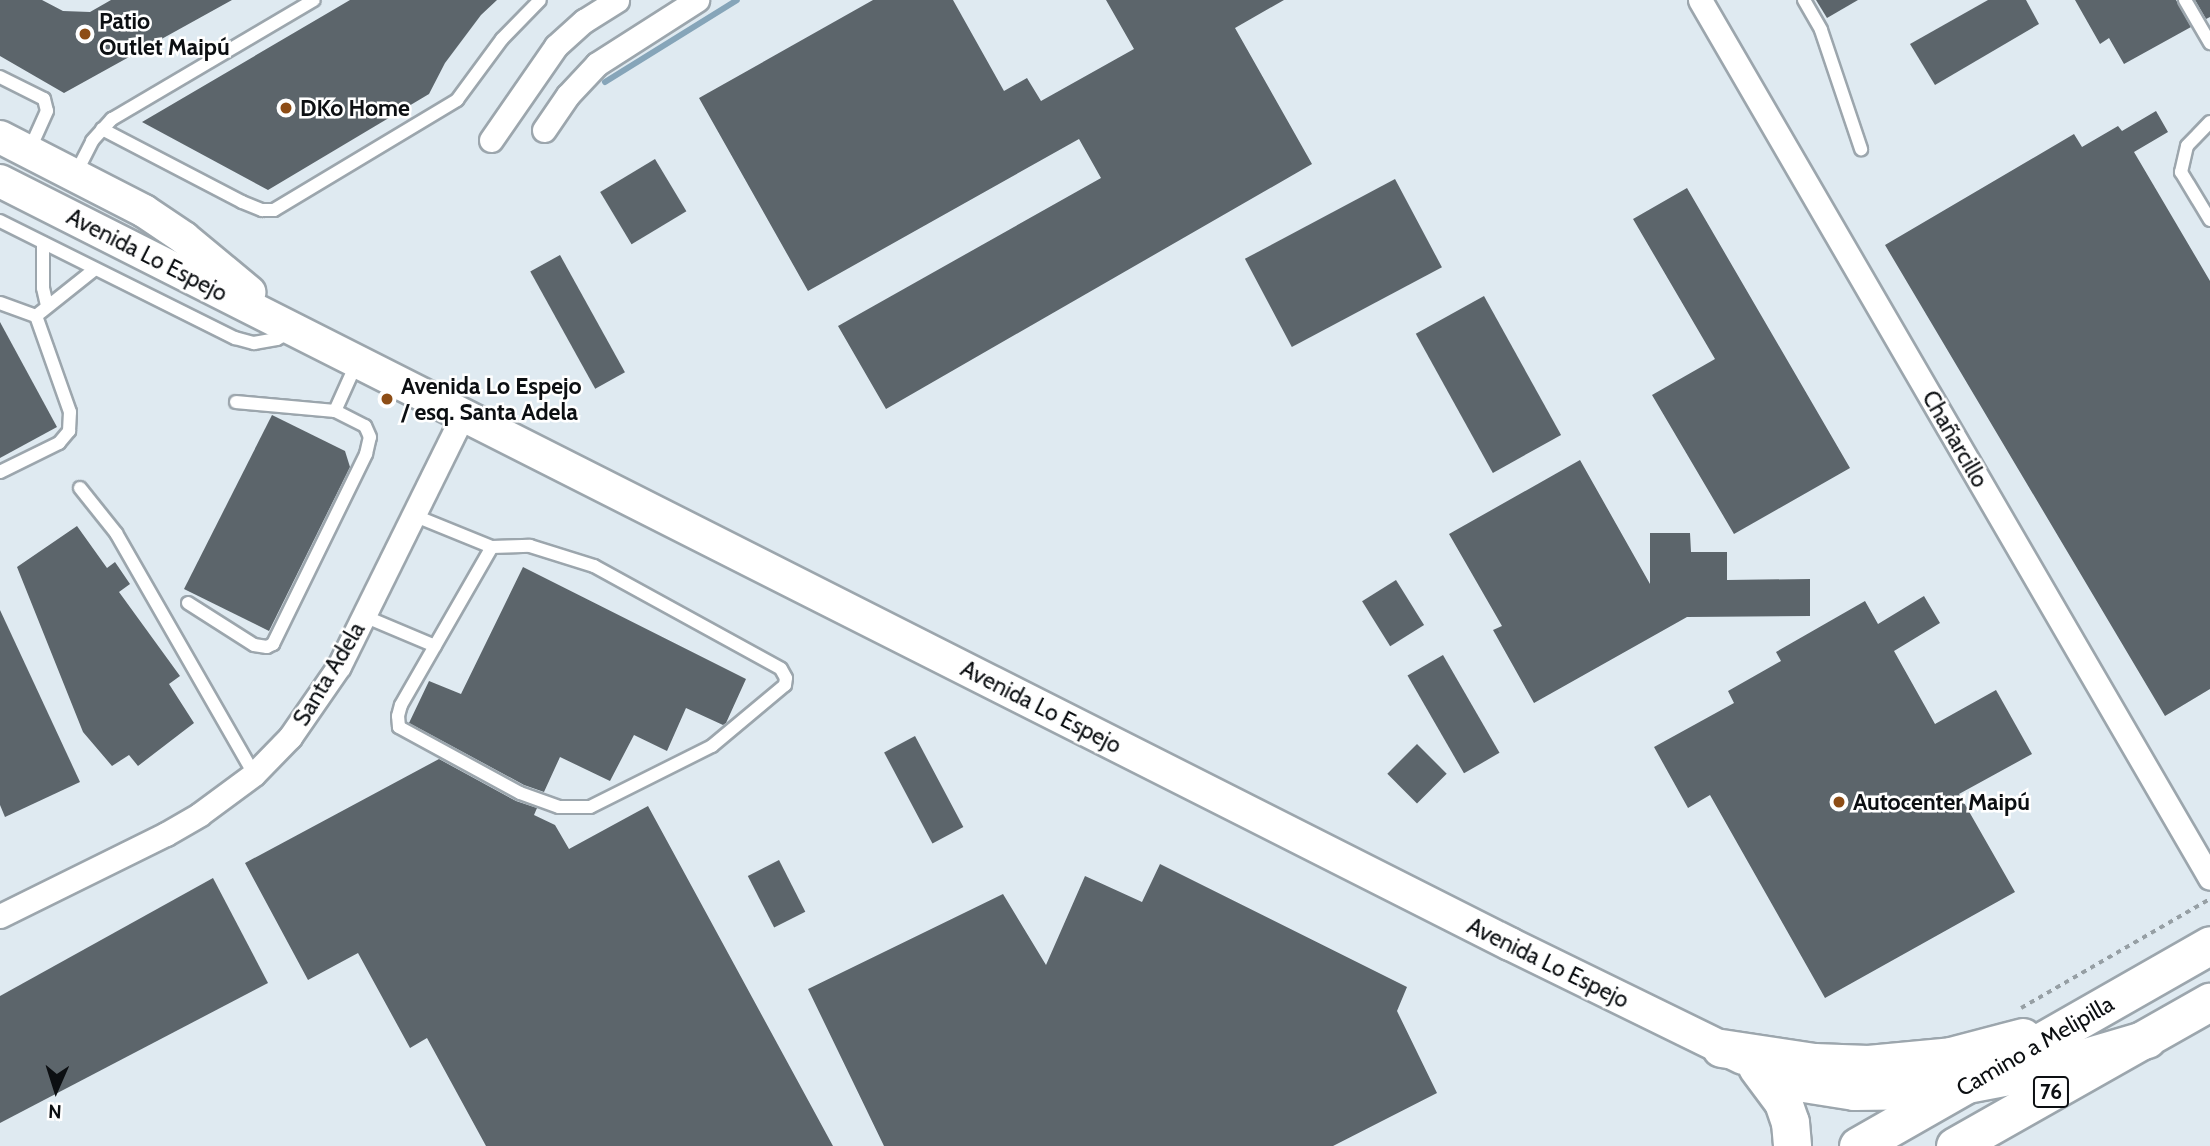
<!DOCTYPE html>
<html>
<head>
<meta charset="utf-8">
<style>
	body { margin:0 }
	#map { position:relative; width:2210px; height:1146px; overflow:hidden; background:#dfeaf1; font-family:Cabin,sans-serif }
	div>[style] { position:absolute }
	.stream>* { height:6px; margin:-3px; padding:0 3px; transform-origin:3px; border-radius:3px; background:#86a5b9 }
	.building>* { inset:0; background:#5c656b; transform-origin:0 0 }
	.path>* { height:3.5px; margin-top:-1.75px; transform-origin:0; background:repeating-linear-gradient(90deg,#969fa4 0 5px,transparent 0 10px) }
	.roads { filter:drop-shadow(2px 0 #9ca6ad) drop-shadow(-2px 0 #9ca6ad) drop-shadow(0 2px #9ca6ad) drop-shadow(0 -2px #9ca6ad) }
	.lane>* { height:12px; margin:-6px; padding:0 6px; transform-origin:6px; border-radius:6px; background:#fff }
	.street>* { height:23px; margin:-11.5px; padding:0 11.5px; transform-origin:11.5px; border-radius:11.5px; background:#fff }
	.secondary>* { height:32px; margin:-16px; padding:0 16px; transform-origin:16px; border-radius:16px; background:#fff }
	.primary>* { height:37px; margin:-18.5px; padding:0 18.5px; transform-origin:18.5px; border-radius:18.5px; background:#fff }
	.dots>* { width:19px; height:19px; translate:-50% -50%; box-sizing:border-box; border:4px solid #fff; border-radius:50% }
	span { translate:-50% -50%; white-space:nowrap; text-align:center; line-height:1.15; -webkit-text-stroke:5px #fff; paint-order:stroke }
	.shield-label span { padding:2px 5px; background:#fff; border:2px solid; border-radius:5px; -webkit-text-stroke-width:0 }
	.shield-label { font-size:21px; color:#0c0f12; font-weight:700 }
	.poi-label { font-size:23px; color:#0c0f12; font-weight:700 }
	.left { translate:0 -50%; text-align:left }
	.street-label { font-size:23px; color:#0c0f12 }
	.north { position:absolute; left:21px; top:1055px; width:70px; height:70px; -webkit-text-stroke:5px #fff; paint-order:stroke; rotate:183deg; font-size:19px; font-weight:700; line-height:28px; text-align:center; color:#0c0f12 }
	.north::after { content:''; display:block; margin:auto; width:24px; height:32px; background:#0c0f12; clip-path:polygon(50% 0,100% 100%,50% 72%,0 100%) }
</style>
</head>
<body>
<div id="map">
	<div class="stream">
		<div style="left:605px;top:82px;width:155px;rotate:-31.8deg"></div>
	</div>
	<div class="building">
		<div style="clip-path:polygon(0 0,42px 0,63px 11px,90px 12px,111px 0,232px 0,64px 93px,0 56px)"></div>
		<div style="clip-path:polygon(350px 0,497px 0,481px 15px,445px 63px,429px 94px,268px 190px,142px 122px)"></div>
		<div style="clip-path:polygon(873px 0,953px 0,1004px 91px,1027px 78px,1041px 101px,1134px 49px,1106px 0,1284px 0,1235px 28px,1312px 164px,886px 409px,838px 326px,1101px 178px,1079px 139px,808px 291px,699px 98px)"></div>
		<div style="clip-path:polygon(1816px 0,1858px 0,1827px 18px)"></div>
		<div style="clip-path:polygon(1988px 0,2026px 0,2039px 24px,1935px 85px,1910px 44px)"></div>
		<div style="clip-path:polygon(2075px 0,2176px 0,2191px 27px,2124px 64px,2109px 38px,2100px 44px)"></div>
		<div style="clip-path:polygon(2195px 0,2210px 0,2210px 17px,2206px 19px)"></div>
		<div style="clip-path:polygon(2156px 111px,2168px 132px,2134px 152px,2210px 281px,2210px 689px,2165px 716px,1885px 245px,2074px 134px,2082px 147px,2118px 126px,2122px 131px)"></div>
		<div style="left:655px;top:159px;width:61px;height:64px;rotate:59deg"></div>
		<div style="left:1395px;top:179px;width:100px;height:170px;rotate:62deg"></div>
		<div style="clip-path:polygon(1687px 188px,1850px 468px,1734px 534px,1652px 395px,1715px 359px,1633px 219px)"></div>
		<div style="left:560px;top:255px;width:134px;height:34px;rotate:61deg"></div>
		<div style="left:1484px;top:296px;width:159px;height:78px;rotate:61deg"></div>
		<div style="clip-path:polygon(0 322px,57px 427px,0 458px)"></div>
		<div style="clip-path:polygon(272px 415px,345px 451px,350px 467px,269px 631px,184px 589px)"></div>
		<div style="clip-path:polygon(1580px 460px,1650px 584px,1650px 533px,1690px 533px,1691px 552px,1727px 552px,1727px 580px,1810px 579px,1810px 616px,1687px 617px,1534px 703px,1493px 630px,1502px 626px,1449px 534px)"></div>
		<div style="clip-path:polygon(77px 526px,107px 568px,115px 562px,130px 584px,119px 592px,180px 676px,169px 684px,194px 723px,138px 766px,129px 755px,112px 766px,83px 732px,17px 567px)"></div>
		<div style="clip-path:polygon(523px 567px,746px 679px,726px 723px,723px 725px,686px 708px,667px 751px,634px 735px,610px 781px,560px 757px,544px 792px,524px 785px,409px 723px,429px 681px,461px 694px)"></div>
		<div style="left:1396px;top:580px;width:53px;height:40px;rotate:58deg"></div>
		<div style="clip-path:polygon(1924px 596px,1940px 623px,1894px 651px,1935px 724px,1996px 690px,2032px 754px,1959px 794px,2015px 892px,1825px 998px,1710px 795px,1688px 808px,1654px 747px,1734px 703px,1728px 691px,1781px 661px,1776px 652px,1865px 601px,1878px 624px)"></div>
		<div style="clip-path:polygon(0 610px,80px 782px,5px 817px,0 805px)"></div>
		<div style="left:1443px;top:655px;width:113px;height:41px;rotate:60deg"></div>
		<div style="left:915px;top:736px;width:103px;height:35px;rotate:62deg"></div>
		<div style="left:1417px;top:744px;width:42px;height:42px;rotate:45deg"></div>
		<div style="clip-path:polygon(439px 759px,516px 801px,537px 808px,534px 815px,555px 825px,569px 849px,648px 806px,833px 1146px,486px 1146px,427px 1038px,410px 1048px,358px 953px,308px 980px,245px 863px)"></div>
		<div style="left:779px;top:860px;width:58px;height:35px;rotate:63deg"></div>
		<div style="clip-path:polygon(1160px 864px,1407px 987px,1397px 1011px,1437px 1093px,1333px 1146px,884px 1146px,808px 989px,1003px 894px,1046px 965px,1085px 876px,1142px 902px)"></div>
		<div style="clip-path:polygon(213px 878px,268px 983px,0 1123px,0 996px)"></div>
	</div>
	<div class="path">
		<div style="left:2021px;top:1008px;width:218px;rotate:-30deg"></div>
	</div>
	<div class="roads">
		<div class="lane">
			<div style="left:1804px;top:0;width:34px;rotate:60deg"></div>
			<div style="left:1821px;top:30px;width:126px;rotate:71.4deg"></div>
			<div style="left:2185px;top:0;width:50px;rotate:59.8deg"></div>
			<div style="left:0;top:77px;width:49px;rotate:26.6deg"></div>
			<div style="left:44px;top:99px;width:12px;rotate:76deg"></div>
			<div style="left:47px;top:111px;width:44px;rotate:114.2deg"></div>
			<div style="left:2210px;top:122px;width:33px;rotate:134deg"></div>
			<div style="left:2187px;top:146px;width:27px;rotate:103deg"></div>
			<div style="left:2181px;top:172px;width:56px;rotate:58.9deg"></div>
			<div style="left:102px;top:129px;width:158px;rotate:27.5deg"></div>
			<div style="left:242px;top:202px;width:22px;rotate:22deg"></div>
			<div style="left:262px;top:210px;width:12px"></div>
			<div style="left:274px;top:210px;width:214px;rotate:-31deg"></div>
			<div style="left:457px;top:100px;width:76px;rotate:-53.6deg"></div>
			<div style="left:502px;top:39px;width:54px;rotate:-45.7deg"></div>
			<div style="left:75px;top:175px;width:38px;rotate:-63deg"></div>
			<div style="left:92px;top:141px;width:30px;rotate:-48deg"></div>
			<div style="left:112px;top:119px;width:234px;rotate:-30.5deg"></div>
			<div style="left:0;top:221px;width:263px;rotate:26.5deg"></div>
			<div style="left:235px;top:338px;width:20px;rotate:15deg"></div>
			<div style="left:254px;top:343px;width:23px;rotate:-10deg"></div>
			<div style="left:277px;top:339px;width:16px;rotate:-30deg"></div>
			<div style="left:43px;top:243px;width:45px;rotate:90deg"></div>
			<div style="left:43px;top:288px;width:17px;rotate:77deg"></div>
			<div style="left:0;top:303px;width:38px;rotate:20deg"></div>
			<div style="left:36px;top:316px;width:75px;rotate:-38.5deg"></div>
			<div style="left:236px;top:402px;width:99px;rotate:5.2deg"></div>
			<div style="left:0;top:472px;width:66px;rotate:-26.2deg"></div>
			<div style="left:59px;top:443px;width:16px;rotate:-50deg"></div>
			<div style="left:69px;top:431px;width:19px;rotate:-87deg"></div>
			<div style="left:70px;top:412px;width:102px;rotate:-109.5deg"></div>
			<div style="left:80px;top:488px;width:58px;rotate:51.3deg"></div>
			<div style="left:116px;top:533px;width:278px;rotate:60.2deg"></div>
			<div style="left:413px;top:515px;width:85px;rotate:22.1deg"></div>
			<div style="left:492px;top:547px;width:38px;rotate:-2deg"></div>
			<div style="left:530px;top:546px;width:67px;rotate:17.4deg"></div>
			<div style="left:594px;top:566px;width:213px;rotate:28.8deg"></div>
			<div style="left:781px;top:669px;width:10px;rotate:61deg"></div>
			<div style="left:786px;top:678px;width:7px;rotate:98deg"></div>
			<div style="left:785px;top:685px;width:95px;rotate:140.1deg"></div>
			<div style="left:712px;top:746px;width:136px;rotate:153.4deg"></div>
			<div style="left:590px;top:807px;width:31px;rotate:180deg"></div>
			<div style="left:559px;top:807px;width:41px;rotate:-160.3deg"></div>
			<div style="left:520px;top:793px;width:138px;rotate:-151.4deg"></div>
			<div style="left:399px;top:727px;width:11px;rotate:-95deg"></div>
			<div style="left:398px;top:716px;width:11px;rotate:-75deg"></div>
			<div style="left:401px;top:705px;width:182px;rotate:-60.1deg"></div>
			<div style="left:188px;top:603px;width:78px;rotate:32.5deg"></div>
			<div style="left:254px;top:645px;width:13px;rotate:9deg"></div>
			<div style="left:267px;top:647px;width:7px;rotate:-27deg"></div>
			<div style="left:273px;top:644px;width:212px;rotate:-63.9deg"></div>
			<div style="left:366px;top:454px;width:17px;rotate:-77deg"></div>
			<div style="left:370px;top:437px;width:12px;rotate:-114deg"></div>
			<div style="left:365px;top:426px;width:34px;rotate:-153deg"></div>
			<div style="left:335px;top:411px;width:54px;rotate:-65.8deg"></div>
			<div style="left:364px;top:616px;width:77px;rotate:22.9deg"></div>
		</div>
		<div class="street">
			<div style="left:1700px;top:0;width:1015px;rotate:59.85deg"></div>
			<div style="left:544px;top:130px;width:42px;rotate:-55.6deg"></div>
			<div style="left:568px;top:95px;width:42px;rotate:-46.9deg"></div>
			<div style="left:597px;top:64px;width:119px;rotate:-32.6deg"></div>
			<div style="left:491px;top:140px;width:114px;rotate:-55.3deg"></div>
			<div style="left:556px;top:46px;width:38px;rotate:-42deg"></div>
			<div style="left:584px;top:21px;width:39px;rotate:-32deg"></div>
			<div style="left:0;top:916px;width:185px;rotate:-26.3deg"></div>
			<div style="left:166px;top:834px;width:39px;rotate:-30deg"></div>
			<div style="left:200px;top:814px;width:67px;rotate:-36.5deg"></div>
			<div style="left:254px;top:774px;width:52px;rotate:-45.8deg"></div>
			<div style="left:290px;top:737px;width:86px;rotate:-55.4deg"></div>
			<div style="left:339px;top:666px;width:280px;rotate:-63.7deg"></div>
		</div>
		<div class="secondary">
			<div style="left:0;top:137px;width:162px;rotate:27.2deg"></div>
			<div style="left:144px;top:211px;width:48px;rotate:34deg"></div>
			<div style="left:184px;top:238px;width:85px;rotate:39.7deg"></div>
			<div style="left:0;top:181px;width:1692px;rotate:26.81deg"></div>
			<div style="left:1510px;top:944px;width:259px;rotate:26.1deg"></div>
		</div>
		<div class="primary">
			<div style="left:1721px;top:1048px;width:94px;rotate:8.6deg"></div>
			<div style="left:1814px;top:1062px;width:54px;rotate:2.1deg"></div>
			<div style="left:1868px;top:1064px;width:83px;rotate:-5.5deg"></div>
			<div style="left:1951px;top:1056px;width:74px;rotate:-14.8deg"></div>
			<div style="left:1757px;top:1067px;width:44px;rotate:53.4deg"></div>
			<div style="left:1783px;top:1102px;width:21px;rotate:71deg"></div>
			<div style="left:1790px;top:1122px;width:24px;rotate:85deg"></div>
			<div style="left:1791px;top:1081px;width:64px;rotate:9deg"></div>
			<div style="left:1854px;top:1091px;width:81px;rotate:-0.7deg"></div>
			<div style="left:1935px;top:1090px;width:112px;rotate:-10.8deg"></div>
			<div style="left:2045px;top:1069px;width:106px;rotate:-16.4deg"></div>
			<div style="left:1858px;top:1146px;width:405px;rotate:-29.7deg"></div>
			<div style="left:1955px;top:1146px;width:293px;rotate:-29.5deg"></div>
		</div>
	</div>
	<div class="dots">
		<div style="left:85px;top:34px;background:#8d4d16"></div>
		<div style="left:286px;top:108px;background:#8d4d16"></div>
		<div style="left:387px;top:399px;background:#8d4d16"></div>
		<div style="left:1839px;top:802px;background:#8d4d16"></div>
	</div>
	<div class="shield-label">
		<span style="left:2051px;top:1092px">76</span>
	</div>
	<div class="poi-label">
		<span class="left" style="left:99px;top:34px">Patio<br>Outlet Maipú</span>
		<span class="left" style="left:300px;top:108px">DKo Home</span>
		<span class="left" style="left:401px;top:399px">Avenida Lo Espejo<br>/ esq. Santa Adela</span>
		<span class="left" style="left:1853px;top:802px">Autocenter Maipú</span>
	</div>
	<div class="street-label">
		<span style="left:147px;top:255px;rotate:27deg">Avenida Lo Espejo</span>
		<span style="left:1955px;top:439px;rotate:60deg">Chañarcillo</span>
		<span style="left:329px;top:674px;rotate:-59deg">Santa Adela</span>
		<span style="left:1041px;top:707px;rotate:27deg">Avenida Lo Espejo</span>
		<span style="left:1548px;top:963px;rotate:26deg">Avenida Lo Espejo</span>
		<span style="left:2035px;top:1046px;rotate:-30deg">Camino a Melipilla</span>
	</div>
	<div class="north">N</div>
</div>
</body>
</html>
